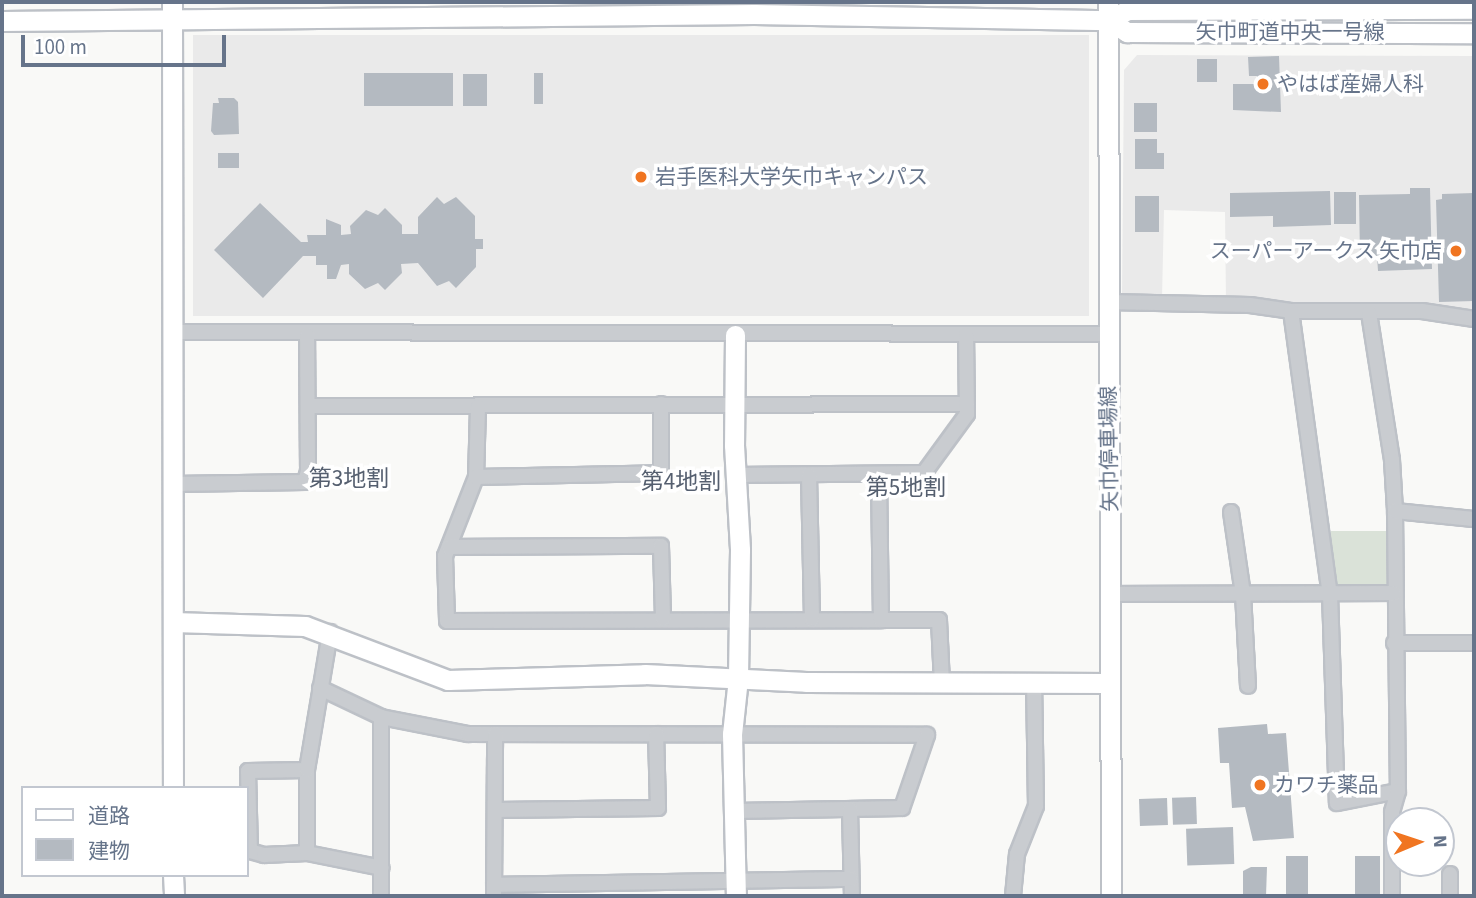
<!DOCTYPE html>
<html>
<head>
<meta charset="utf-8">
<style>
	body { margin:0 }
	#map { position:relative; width:1476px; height:898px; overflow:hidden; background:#f9f9f7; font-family:"Source Sans 3","Noto Sans JP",sans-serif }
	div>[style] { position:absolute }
	.built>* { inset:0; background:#eaeaea; transform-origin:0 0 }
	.green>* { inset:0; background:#dae2d8; transform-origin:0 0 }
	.building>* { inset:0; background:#b4bac1; transform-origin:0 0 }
	.roads { filter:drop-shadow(2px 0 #bdc1c7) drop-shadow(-2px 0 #bdc1c7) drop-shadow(0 2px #bdc1c7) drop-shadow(0 -2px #bdc1c7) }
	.street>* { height:14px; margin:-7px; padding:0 7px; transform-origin:7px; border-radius:7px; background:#c9ccd0 }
	.secondary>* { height:19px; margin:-9.5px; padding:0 9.5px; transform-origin:9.5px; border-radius:9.5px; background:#fff }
	.dots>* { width:19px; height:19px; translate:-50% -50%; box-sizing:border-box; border:4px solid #fff; border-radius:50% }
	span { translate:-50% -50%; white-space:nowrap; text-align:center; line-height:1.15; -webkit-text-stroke:7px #fff; paint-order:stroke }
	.street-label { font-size:21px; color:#66748a }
	.poi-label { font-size:21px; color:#66748a }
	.left { translate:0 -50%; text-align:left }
	.right { translate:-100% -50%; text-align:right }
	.neighbourhood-label { font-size:23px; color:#555f6f }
	.frame { position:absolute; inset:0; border:4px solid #66748a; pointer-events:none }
	.legend { position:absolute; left:21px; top:786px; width:228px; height:91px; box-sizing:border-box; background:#fff; border:2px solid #c2c7d0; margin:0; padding:9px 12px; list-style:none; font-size:21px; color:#66748a }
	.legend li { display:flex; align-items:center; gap:14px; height:35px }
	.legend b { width:35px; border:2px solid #c2c7d0 }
	.north { position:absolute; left:1385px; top:807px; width:70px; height:70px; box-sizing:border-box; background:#fff; border:2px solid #c2c7d0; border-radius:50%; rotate:88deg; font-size:19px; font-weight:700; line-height:28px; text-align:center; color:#66748a }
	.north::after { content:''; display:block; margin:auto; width:24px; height:32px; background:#f07521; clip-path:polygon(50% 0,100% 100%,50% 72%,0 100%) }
	.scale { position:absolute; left:21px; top:35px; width:205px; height:32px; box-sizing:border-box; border:4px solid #66748a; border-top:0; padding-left:9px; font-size:21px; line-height:24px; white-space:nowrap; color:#66748a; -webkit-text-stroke:5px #fff; paint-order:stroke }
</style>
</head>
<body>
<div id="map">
	<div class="built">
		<div style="left:1089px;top:35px;width:281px;height:896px;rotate:90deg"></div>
		<div style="clip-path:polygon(1137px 55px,1474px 56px,1474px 315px,1226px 303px,1225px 212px,1164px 210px,1162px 298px,1122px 296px,1124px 70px)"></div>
	</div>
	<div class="green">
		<div style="left:1331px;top:531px;width:57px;height:55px"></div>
	</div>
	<div class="building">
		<div style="clip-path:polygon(1279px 56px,1281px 112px,1233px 110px,1233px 84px,1258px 84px,1257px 76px,1249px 76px,1248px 57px)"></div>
		<div style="left:1197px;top:59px;width:20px;height:23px"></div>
		<div style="left:453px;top:73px;width:33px;height:89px;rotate:90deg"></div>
		<div style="left:534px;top:73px;width:9px;height:31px"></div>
		<div style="left:463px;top:74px;width:24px;height:32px"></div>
		<div style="clip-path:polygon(218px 98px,234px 98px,238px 102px,239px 134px,214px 135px,211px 131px,213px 103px,219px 103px)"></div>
		<div style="left:1134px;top:103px;width:23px;height:29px"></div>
		<div style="clip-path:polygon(1135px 139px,1157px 139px,1157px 153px,1164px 153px,1164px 169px,1135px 169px)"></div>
		<div style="left:218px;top:153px;width:21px;height:15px"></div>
		<div style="clip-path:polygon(1410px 188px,1430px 188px,1432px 269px,1378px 271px,1377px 256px,1360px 257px,1359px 195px,1410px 194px)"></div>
		<div style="clip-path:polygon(1330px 191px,1331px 225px,1273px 227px,1273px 216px,1230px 217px,1230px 193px)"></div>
		<div style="left:1356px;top:192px;width:32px;height:22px;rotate:90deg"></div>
		<div style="clip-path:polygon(1474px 193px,1474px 301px,1439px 302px,1436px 200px,1442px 199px,1442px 194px)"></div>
		<div style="left:1135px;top:196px;width:24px;height:36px"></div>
		<div style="clip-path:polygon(437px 197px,444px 204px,456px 197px,475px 216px,475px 239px,483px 239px,483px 249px,476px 249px,476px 267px,456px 288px,449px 281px,437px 286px,418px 263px,401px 264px,402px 273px,385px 290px,378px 283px,365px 289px,349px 274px,349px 264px,341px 265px,336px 279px,327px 279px,327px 265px,316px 265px,316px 256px,303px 256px,263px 298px,214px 250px,260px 203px,301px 242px,308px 242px,307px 235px,326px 235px,326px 219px,341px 225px,341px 235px,351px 234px,350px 226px,366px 210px,378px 215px,385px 208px,402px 225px,402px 234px,418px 234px,418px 217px)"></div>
		<div style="clip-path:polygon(1267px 724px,1268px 734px,1286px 733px,1294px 838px,1253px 841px,1245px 807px,1232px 808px,1229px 763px,1220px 763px,1218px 728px)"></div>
		<div style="left:1196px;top:797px;width:27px;height:24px;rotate:88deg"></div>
		<div style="left:1167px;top:798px;width:27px;height:28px;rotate:88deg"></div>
		<div style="left:1233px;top:827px;width:37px;height:47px;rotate:88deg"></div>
		<div style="left:1286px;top:856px;width:22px;height:40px"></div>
		<div style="left:1355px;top:856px;width:25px;height:40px"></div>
		<div style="clip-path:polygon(1251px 867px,1267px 867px,1266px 896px,1243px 896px,1243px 871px)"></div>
	</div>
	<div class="roads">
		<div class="street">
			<div style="left:1108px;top:302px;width:142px;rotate:1.2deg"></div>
			<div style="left:1250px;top:305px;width:41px;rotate:8.3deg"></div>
			<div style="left:1291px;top:311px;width:131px"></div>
			<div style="left:1422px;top:311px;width:53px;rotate:8.7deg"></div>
			<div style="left:1291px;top:311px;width:286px;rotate:82.2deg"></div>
			<div style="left:1330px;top:594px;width:209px;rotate:88.1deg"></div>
			<div style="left:1337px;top:803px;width:62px;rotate:-11.1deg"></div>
			<div style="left:1369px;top:313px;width:149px;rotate:81.1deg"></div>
			<div style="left:1392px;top:460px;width:51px;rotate:86.6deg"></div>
			<div style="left:1395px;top:511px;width:280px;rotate:89.4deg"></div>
			<div style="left:1398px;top:791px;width:22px;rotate:106deg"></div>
			<div style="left:1392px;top:812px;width:84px;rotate:90deg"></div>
			<div style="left:171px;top:332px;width:937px;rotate:0.12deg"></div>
			<div style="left:308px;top:406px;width:659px;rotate:-0.17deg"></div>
			<div style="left:478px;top:407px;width:70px;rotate:91.6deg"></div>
			<div style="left:476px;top:477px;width:85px;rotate:111.4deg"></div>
			<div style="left:445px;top:556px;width:65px;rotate:88.2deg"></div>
			<div style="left:447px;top:621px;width:434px;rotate:-0.1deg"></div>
			<div style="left:881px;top:620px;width:145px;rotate:-90.8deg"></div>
			<div style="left:735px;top:475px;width:189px;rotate:-0.6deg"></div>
			<div style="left:924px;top:473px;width:73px;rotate:-53.9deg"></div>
			<div style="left:967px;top:414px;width:79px;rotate:-90.7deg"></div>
			<div style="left:809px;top:475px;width:144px;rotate:88.8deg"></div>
			<div style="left:476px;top:477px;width:185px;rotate:-1.2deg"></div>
			<div style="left:661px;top:473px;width:69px;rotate:-90deg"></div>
			<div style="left:172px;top:484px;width:133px;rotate:-0.9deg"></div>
			<div style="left:305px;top:482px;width:11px;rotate:-75deg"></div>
			<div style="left:308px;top:471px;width:136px;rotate:-90.4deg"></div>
			<div style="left:1395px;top:511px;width:79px;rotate:5.8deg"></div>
			<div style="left:1231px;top:512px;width:83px;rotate:81.7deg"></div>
			<div style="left:1243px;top:594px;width:92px;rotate:86.9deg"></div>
			<div style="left:449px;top:547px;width:212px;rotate:-0.3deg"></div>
			<div style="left:661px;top:546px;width:73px;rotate:88.4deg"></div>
			<div style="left:1110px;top:594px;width:284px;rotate:-0.2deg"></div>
			<div style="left:881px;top:620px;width:58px"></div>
			<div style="left:939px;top:620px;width:63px;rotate:87.3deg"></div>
			<div style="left:1394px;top:643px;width:80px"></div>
			<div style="left:320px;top:688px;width:68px;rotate:25.4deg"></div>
			<div style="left:381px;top:717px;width:89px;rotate:11.1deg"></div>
			<div style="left:468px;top:734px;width:459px;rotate:0.1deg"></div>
			<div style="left:927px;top:735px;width:77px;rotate:108.9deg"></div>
			<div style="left:902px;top:808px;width:168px;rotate:179deg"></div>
			<div style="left:307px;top:770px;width:59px;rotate:179deg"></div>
			<div style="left:248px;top:771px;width:80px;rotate:88.6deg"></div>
			<div style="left:250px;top:851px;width:15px;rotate:16deg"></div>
			<div style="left:264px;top:855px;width:43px;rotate:-2.7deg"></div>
			<div style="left:307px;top:853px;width:76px;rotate:11.3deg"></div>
			<div style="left:850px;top:809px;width:87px;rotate:88.7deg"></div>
			<div style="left:495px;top:810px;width:163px;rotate:-0.7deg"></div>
			<div style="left:658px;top:808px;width:74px;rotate:-91.5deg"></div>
			<div style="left:307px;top:853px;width:83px;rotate:-90deg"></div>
			<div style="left:307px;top:770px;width:140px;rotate:-80.5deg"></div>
			<div style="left:1450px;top:874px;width:22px;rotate:90deg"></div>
			<div style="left:494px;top:885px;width:357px;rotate:-1deg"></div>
			<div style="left:381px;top:896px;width:179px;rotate:-90deg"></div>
			<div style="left:494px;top:896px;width:162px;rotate:-89.6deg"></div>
			<div style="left:1013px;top:896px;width:42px;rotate:-84.6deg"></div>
			<div style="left:1017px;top:854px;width:52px;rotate:-68.4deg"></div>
			<div style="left:1036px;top:806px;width:122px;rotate:-90.9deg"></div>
		</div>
		<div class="secondary">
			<div style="left:172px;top:2px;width:786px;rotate:89.93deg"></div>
			<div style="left:1108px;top:2px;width:894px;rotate:89.81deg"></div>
			<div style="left:1109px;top:20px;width:22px;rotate:34deg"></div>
			<div style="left:1127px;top:32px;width:347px;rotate:0.2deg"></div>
			<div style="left:2px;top:21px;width:752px;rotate:-0.53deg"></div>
			<div style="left:754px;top:14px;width:355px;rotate:1deg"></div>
			<div style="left:1109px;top:20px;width:21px;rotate:-28deg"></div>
			<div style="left:1128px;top:10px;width:346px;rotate:-0.2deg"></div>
			<div style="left:735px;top:335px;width:110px;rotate:90.5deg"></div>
			<div style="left:734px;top:445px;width:105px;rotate:86.7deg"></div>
			<div style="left:740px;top:550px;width:128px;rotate:90.9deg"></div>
			<div style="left:738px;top:678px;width:56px;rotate:96.1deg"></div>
			<div style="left:732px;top:734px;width:162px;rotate:88.6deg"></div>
			<div style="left:173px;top:622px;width:132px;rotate:1.7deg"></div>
			<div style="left:305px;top:626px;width:153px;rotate:20.7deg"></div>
			<div style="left:448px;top:680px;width:197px;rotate:-1.7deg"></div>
			<div style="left:645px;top:674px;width:161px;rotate:2.8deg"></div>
			<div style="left:806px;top:682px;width:304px;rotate:0.2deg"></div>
			<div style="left:173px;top:875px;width:21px;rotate:87deg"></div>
		</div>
	</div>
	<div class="dots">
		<div style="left:1263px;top:84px;background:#f07521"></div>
		<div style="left:641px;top:177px;background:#f07521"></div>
		<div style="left:1456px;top:251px;background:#f07521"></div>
		<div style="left:1260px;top:785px;background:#f07521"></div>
	</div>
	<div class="street-label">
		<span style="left:1290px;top:32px">矢巾町道中央一号線</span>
		<span style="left:1109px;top:449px;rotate:-91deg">矢巾停車場線</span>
	</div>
	<div class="poi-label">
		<span class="left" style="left:1277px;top:84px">やはば産婦人科</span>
		<span class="left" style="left:655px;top:177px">岩手医科大学矢巾キャンパス</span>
		<span class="right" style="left:1442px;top:251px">スーパーアークス 矢巾店</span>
		<span class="left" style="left:1274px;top:785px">カワチ薬品</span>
	</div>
	<div class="neighbourhood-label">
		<span style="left:349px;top:479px">第3地割</span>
		<span style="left:681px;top:482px">第4地割</span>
		<span style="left:906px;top:488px">第5地割</span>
	</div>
	<div class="frame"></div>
	<ul class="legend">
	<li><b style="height:9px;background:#fff"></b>道路</li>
	<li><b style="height:19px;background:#b4bac1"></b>建物</li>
	</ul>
	<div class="north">N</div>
	<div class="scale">100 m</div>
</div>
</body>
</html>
